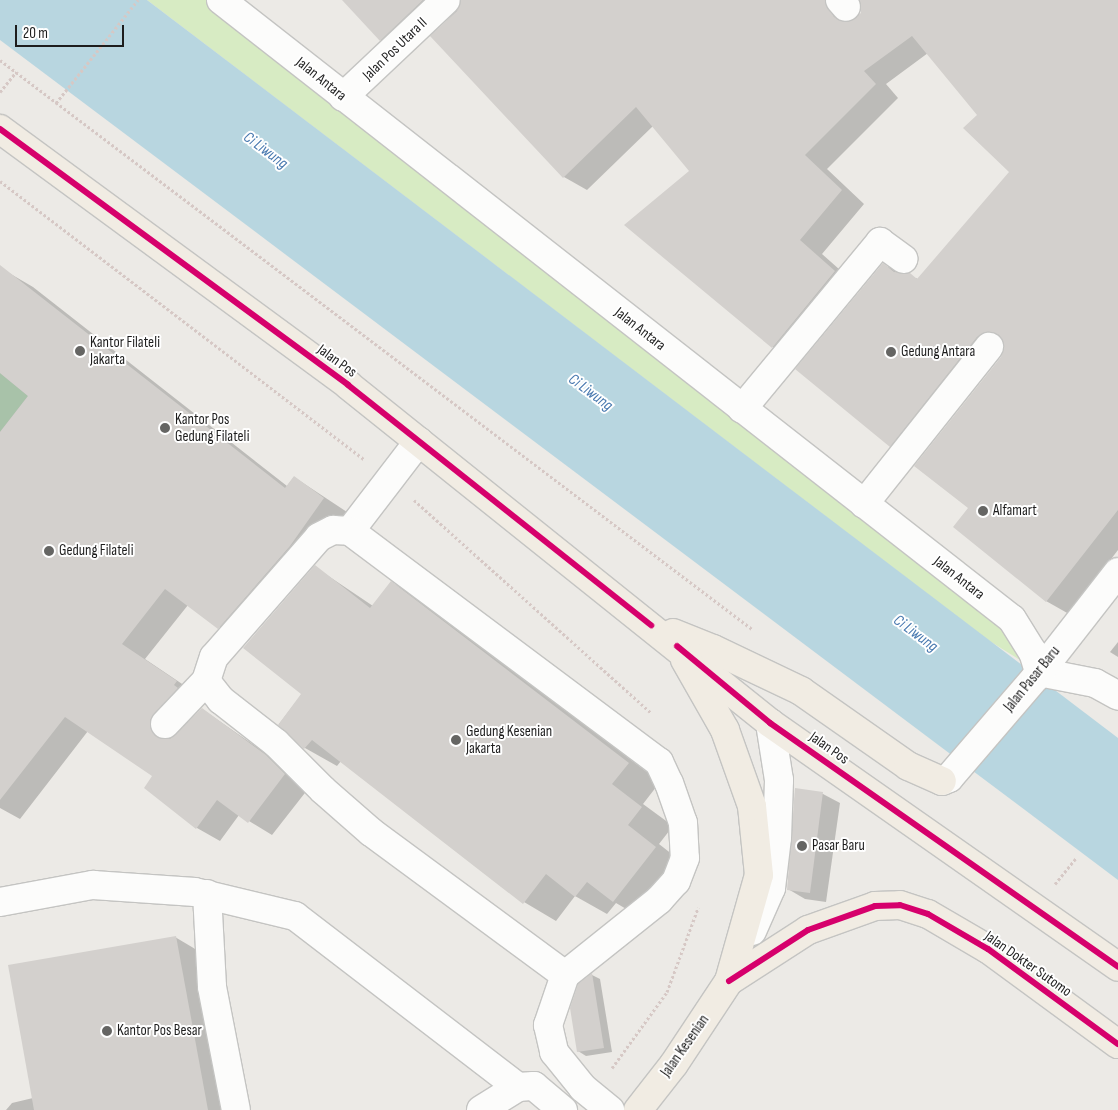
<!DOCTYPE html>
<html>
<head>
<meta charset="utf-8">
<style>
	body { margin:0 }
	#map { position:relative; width:1118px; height:1110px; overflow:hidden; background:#eceae6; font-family:"Sofia Sans Condensed",sans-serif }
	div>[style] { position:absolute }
	.grass>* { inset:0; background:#d7ebc3 }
	.park>* { inset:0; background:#d3f3d4 }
	.water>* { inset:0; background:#b8d6e0 }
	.shadow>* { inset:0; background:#0003 }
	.building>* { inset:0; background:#d3d0cd }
	.path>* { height:3px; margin-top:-1.5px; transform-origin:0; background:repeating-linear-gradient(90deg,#d6c8c5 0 2.5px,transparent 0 5px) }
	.roads { filter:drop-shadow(1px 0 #c4c4c2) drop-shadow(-1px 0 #c4c4c2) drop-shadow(0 1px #c4c4c2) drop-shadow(0 -1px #c4c4c2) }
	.minor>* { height:28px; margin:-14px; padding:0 14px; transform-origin:14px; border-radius:14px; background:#fcfcfb }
	.major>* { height:28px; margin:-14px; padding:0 14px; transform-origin:14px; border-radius:14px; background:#f1ece3 }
	.cycleway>* { height:6px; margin:-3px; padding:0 3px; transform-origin:3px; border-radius:3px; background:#d6006c }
	.dots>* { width:14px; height:14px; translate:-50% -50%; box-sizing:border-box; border:2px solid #fff; border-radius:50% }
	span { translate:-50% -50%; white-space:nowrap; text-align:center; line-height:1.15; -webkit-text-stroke:4px #fff; paint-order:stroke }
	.street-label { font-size:15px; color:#1d1d1d }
	.poi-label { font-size:15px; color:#1d1d1d }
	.left { translate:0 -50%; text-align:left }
	.water-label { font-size:16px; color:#4778af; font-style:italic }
	.scale { position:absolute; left:15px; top:25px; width:109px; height:22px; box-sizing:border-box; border:2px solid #1d1d1d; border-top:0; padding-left:6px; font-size:15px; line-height:18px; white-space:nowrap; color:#1d1d1d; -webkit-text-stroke:4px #fff; paint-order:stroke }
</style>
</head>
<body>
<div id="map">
	<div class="grass">
		<div style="clip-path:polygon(147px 0,214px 0,1012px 619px,1039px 672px,988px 640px)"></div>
	</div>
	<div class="park">
		<div style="clip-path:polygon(0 373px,28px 396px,0 432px)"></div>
	</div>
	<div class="water">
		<div style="clip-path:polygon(0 0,147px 0,1118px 738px,1118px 880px,0 40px)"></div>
	</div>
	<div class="shadow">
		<div style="clip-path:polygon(344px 0,461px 0,404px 53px,381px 40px)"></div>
		<div style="clip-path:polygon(461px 0,857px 0,848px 8px,850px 23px,862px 13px,860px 0,1118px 0,1118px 550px,1069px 614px,1046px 601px,970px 508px,1006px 347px,1000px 350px,913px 459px,890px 446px,883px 265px,918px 279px,1011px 172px,978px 115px,928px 53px,886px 84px,898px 98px,827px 169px,864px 204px,822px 254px,857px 285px,796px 360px,773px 347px,626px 225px,691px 171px,653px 126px,587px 190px,564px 177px,432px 36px,462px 5px)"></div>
		<div style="clip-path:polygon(9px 273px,33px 287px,287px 486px,294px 477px,347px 512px,314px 560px,242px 642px,188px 605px,145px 659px,200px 696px,201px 703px,173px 738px,202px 709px,290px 770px,308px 789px,272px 835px,239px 815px,220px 841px,197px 828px,154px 776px,88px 731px,20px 819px,0 808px,0 284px)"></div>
		<div style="clip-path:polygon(315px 567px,373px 606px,391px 582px,423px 601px,660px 782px,643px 804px,673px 826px,659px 844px,687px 866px,645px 920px,616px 903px,607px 914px,575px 896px,556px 921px,524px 902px,341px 761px,337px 766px,305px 748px,279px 724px,302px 694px)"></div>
		<div style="clip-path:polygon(1118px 642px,1118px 657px,1110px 652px)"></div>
		<div style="clip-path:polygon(796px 790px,823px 794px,840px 803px,826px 902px,805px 899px,788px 889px)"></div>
		<div style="clip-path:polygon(175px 937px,207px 956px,236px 1110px,6px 1110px,12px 1103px,33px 1098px)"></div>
		<div style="clip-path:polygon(592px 975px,600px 979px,612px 1052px,586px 1056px,578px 1051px,579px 985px)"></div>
	</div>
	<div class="building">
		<div style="clip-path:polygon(342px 0,423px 0,380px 41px)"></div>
		<div style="clip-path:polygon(461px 0,825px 0,834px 17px,848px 22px,861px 13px,859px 0,1118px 0,1118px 510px,1046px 602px,953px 527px,968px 508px,914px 466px,1001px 357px,1004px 349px,999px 335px,991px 332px,977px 337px,890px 447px,795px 369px,883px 263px,894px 272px,910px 273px,917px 279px,1009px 172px,963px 128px,977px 115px,912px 36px,864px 71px,876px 84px,805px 155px,842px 190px,800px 240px,835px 271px,772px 348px,624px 225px,689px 171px,636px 107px,563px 178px,430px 36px,457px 11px)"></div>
		<div style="clip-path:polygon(0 265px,285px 488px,294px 476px,324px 498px,290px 546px,218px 629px,165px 589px,122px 644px,177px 681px,174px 685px,178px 688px,150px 720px,155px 736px,170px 739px,202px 708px,266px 755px,285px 774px,248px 823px,217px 800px,196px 829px,144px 788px,152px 776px,65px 717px,0 800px,0 432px,28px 396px,0 373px)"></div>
		<div style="clip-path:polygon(315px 565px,370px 608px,391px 581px,629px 763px,612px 784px,642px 807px,628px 825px,656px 847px,613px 902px,587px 882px,575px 897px,546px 874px,523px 904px,312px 740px,304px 749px,278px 725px,301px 694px,243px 648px)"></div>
		<div style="clip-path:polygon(795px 788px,823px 792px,810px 893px,787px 890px)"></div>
		<div style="clip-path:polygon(176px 936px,208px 1110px,34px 1110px,8px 965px)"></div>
		<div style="clip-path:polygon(592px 973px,604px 1048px,577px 1052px,570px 1008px,578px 984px)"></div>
	</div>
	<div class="path">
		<div style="left:0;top:60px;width:943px;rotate:37.11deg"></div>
		<div style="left:0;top:92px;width:26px;rotate:-51deg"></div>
		<div style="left:56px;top:103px;width:132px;rotate:-51.5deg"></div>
		<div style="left:0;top:181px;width:459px;rotate:37.4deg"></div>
		<div style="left:414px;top:500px;width:319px;rotate:41.9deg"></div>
		<div style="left:1055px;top:884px;width:33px;rotate:-51deg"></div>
		<div style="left:612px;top:1068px;width:94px;rotate:-54.1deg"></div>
		<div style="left:667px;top:992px;width:90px;rotate:-69.7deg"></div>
	</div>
	<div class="roads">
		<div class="minor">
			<div style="left:221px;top:0;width:1004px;rotate:38.05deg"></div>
			<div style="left:1012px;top:619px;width:39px;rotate:58deg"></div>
			<div style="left:1033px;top:652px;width:21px;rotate:73deg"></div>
			<div style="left:840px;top:0;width:9px;rotate:49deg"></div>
			<div style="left:343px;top:97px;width:141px;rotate:-43.3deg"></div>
			<div style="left:742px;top:409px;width:217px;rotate:-50.4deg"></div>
			<div style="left:880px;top:242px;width:29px;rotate:36deg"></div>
			<div style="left:864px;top:504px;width:201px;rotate:-51.5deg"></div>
			<div style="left:350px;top:531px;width:113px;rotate:-52.5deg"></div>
			<div style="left:1039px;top:672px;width:57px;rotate:11.1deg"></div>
			<div style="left:1095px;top:683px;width:26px;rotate:29deg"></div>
			<div style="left:206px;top:681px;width:24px;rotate:52deg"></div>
			<div style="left:221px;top:700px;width:70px;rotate:38deg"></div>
			<div style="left:276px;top:743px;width:66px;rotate:45deg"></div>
			<div style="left:323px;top:790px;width:64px;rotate:41.2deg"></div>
			<div style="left:371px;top:832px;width:241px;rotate:36.4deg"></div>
			<div style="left:565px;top:975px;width:53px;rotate:108.8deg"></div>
			<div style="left:548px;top:1025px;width:28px;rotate:77deg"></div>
			<div style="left:554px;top:1052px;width:46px;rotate:51.1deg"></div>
			<div style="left:583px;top:1088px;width:35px;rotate:39deg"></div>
			<div style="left:165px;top:724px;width:59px;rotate:-46.4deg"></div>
			<div style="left:206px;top:681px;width:25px;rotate:-72deg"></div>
			<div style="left:214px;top:657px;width:159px;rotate:-48.8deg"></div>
			<div style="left:319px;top:537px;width:16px;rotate:-27deg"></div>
			<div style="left:333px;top:530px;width:17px;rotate:3deg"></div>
			<div style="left:350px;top:531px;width:386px;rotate:36.8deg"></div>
			<div style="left:659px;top:762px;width:23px;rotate:65deg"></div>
			<div style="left:669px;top:783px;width:42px;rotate:70.7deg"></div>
			<div style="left:683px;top:823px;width:35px;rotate:87deg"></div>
			<div style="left:685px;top:858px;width:25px;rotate:111deg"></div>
			<div style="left:676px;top:881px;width:25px;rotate:132deg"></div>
			<div style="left:659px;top:900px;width:120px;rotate:141.4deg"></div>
			<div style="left:942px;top:781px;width:8px;rotate:-23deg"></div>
			<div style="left:949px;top:778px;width:133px;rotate:-49.3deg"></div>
			<div style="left:1036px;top:677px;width:133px;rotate:-52deg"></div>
			<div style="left:207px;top:894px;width:93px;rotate:86.9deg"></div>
			<div style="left:212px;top:987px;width:125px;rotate:79deg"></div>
			<div style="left:0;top:902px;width:95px;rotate:-10.4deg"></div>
			<div style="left:93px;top:885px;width:102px;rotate:3.9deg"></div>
			<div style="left:195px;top:892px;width:103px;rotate:13.5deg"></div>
			<div style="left:295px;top:916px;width:281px;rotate:37.5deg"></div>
			<div style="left:518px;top:1087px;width:16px;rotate:-4deg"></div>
			<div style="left:534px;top:1086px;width:38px;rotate:40deg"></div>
			<div style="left:752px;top:931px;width:47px;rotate:-66.2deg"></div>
			<div style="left:771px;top:888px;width:50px;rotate:-83.2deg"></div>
			<div style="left:777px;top:838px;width:58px;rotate:-88deg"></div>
			<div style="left:779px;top:780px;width:58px;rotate:-99deg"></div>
			<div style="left:481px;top:1110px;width:44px;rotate:-31.9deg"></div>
		</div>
		<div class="major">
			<div style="left:0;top:129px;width:432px;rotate:36.3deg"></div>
			<div style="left:348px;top:385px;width:541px;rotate:38.69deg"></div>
			<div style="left:770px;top:723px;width:425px;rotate:35deg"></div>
			<div style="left:673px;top:633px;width:43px;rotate:21.8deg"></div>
			<div style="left:713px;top:649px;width:98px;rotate:25.5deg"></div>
			<div style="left:801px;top:691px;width:131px;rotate:35deg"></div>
			<div style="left:908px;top:766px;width:37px;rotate:24deg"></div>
			<div style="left:729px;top:981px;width:94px;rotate:-32.8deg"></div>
			<div style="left:808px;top:930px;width:71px;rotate:-19.7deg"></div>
			<div style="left:875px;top:906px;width:25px;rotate:-2deg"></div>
			<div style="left:900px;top:905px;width:29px;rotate:18deg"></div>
			<div style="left:928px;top:914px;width:69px;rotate:30.3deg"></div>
			<div style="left:988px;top:949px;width:161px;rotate:36.2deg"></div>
			<div style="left:638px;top:1110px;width:58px;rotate:-52deg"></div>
			<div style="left:674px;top:1064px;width:100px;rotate:-56.5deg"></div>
			<div style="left:729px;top:981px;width:110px;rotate:-74.2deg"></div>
			<div style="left:759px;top:875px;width:69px;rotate:-95.8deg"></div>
			<div style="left:752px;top:806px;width:81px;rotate:-109.6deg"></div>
			<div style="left:725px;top:730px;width:81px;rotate:-119.7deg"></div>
		</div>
	</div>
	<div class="cycleway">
		<div style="left:0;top:129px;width:432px;rotate:36.3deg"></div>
		<div style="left:348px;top:385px;width:387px;rotate:38.4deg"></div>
		<div style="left:677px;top:646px;width:121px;rotate:39.6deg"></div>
		<div style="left:770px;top:723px;width:425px;rotate:35deg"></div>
		<div style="left:729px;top:981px;width:94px;rotate:-32.8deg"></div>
		<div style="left:808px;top:930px;width:71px;rotate:-19.7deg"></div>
		<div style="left:875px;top:906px;width:25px;rotate:-2deg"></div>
		<div style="left:900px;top:905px;width:29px;rotate:18deg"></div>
		<div style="left:928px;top:914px;width:69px;rotate:30.3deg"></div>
		<div style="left:988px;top:949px;width:161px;rotate:36.2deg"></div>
	</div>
	<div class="dots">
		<div style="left:80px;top:351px;background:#656563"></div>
		<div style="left:891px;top:352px;background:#656563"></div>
		<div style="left:165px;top:428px;background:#656563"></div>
		<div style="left:983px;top:511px;background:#656563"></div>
		<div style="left:49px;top:551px;background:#656563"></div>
		<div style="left:456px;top:740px;background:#656563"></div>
		<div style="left:802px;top:846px;background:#656563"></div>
		<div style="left:107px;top:1031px;background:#656563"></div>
	</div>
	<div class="street-label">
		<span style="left:395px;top:49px;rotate:-44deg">Jalan Pos Utara II</span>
		<span style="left:321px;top:79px;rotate:39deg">Jalan Antara</span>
		<span style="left:640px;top:329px;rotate:38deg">Jalan Antara</span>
		<span style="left:337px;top:361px;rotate:36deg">Jalan Pos</span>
		<span style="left:959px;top:578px;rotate:38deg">Jalan Antara</span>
		<span style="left:1032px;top:679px;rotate:-51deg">Jalan Pasar Baru</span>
		<span style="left:829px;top:748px;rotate:35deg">Jalan Pos</span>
		<span style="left:1028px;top:964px;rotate:35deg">Jalan Dokter Sutomo</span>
		<span style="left:685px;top:1046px;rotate:-55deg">Jalan Kesenian</span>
	</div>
	<div class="poi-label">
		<span class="left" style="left:90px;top:351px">Kantor Filateli<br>Jakarta</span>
		<span class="left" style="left:901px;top:352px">Gedung Antara</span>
		<span class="left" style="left:175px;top:428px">Kantor Pos<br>Gedung Filateli</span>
		<span class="left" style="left:993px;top:511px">Alfamart</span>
		<span class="left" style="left:59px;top:551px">Gedung Filateli</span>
		<span class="left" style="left:466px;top:740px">Gedung Kesenian<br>Jakarta</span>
		<span class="left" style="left:812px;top:846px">Pasar Baru</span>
		<span class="left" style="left:117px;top:1031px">Kantor Pos Besar</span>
	</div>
	<div class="water-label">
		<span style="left:265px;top:151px;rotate:37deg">Ci Liwung</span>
		<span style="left:590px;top:393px;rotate:37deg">Ci Liwung</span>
		<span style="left:915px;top:634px;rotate:37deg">Ci Liwung</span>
	</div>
	<div class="scale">20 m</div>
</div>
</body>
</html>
